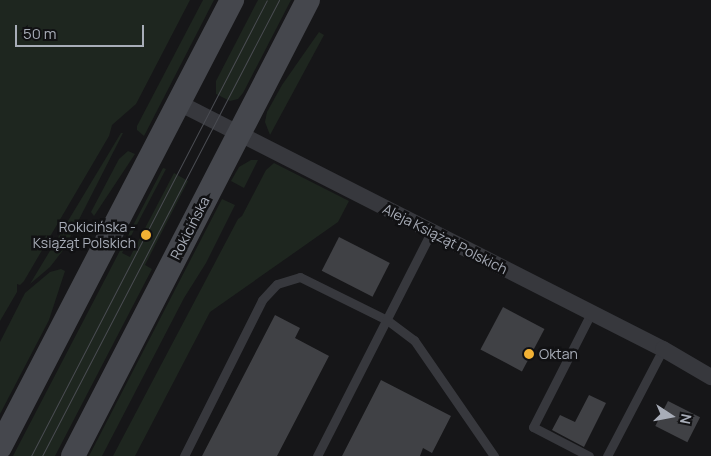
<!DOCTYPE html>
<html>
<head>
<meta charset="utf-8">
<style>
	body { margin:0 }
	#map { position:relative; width:711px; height:456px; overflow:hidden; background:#161618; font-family:Manrope,sans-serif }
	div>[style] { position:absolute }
	.green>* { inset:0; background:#1e261f }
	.building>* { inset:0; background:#404145; transform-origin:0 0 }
	.lane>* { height:9px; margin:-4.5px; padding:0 4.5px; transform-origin:4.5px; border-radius:4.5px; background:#37383d }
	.street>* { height:16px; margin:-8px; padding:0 8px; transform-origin:8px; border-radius:8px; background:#37383d }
	.secondary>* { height:24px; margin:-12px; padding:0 12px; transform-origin:12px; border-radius:12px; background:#45474d }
	.tram>* { height:1px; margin:-0.5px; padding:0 0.5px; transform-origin:0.5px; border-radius:0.5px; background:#4a4c52 }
	.dots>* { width:14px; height:14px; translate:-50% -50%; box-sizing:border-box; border:2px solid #111113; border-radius:50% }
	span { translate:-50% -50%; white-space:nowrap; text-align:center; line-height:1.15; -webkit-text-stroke:5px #111113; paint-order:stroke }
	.poi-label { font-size:14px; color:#a8adb8 }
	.right { translate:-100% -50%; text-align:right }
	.left { translate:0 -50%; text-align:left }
	.street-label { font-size:14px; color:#a8adb8 }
	.north { position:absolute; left:646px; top:391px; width:50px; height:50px; -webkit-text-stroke:4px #111113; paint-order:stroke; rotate:101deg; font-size:14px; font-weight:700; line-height:20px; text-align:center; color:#a8adb8 }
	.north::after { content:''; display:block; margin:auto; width:18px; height:22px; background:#a8adb8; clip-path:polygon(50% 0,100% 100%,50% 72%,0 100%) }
	.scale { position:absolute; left:15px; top:25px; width:129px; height:22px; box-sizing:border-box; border:2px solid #a8adb8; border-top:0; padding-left:6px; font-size:15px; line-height:18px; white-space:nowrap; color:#a8adb8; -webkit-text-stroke:4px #111113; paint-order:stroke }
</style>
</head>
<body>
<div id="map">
	<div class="green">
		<div style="clip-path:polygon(0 0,190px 0,136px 104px,112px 125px,109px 136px,24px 281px,20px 285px,17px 284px,17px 292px,0 321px)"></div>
		<div style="clip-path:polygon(203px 0,214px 0,144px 136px,137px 130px,137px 126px)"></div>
		<div style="clip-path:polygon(258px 0,291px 0,243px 93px,238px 99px,230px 101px,216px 94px,216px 81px)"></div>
		<div style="clip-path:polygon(319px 32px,324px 35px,270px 135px,265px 122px,267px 112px,282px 85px)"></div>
		<div style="clip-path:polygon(121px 133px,123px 133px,64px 249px,50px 267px,30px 284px)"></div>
		<div style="clip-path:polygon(128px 151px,135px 154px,94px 216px,91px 212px,119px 159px)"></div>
		<div style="clip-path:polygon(251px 160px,258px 160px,244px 188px,231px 181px,239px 167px)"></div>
		<div style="clip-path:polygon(274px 163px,349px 201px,338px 222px,210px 312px,135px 456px,113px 456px,238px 219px,242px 216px,266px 170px)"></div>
		<div style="clip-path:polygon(163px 168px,166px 169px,122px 253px,130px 257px,174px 173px,188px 181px,145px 265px,152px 269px,55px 456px,13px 456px)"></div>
		<div style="clip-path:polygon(222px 199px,235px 205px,206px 263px,184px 298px,102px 456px,89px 456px)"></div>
		<div style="clip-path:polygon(61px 269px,65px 271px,49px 320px,0 414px,0 342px,25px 293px,50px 272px)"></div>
	</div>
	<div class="building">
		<div style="left:339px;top:237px;width:57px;height:38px;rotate:27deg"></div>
		<div style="left:503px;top:307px;width:47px;height:48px;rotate:28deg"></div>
		<div style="clip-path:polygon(275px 315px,300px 328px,295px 338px,329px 356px,277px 456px,202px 456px)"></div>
		<div style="clip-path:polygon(381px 380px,451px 416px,432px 453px,423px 448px,420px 456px,342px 456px)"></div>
		<div style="clip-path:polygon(589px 395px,606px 403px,584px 447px,552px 430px,560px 415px,575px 422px)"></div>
		<div style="left:668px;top:401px;width:36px;height:28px;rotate:27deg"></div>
	</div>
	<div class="lane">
		<div style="left:184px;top:456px;width:174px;rotate:-63.4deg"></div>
		<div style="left:262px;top:300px;width:22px;rotate:-47deg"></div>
		<div style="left:277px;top:284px;width:24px;rotate:-17deg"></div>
		<div style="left:300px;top:277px;width:97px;rotate:26.3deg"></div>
		<div style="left:387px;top:320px;width:34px;rotate:37deg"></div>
		<div style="left:414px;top:340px;width:141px;rotate:55.4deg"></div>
		<div style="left:317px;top:456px;width:251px;rotate:-63deg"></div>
		<div style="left:589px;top:456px;width:63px;rotate:-152.6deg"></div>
		<div style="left:533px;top:427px;width:128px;rotate:-63deg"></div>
		<div style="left:607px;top:456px;width:121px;rotate:-62.4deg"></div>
	</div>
	<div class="street">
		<div style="left:179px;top:103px;width:543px;rotate:26.94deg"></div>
		<div style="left:663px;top:349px;width:56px;rotate:30.3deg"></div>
	</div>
	<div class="secondary">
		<div style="left:0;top:447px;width:504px;rotate:-62.57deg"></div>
		<div style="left:73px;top:456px;width:513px;rotate:-62.74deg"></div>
	</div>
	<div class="tram">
		<div style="left:31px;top:456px;width:513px;rotate:-62.64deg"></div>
		<div style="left:42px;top:456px;width:514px;rotate:-62.54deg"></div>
	</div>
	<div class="dots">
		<div style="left:146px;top:235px;background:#f2b134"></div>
		<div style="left:529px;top:354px;background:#f2b134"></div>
	</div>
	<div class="poi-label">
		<span class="right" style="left:136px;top:235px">Rokicińska -<br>Książąt Polskich</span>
		<span class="left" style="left:539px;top:354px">Oktan</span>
	</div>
	<div class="street-label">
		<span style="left:190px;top:228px;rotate:-63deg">Rokicińska</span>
		<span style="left:445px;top:239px;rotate:27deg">Aleja Książąt Polskich</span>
	</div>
	<div class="north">N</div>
	<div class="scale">50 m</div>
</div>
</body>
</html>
